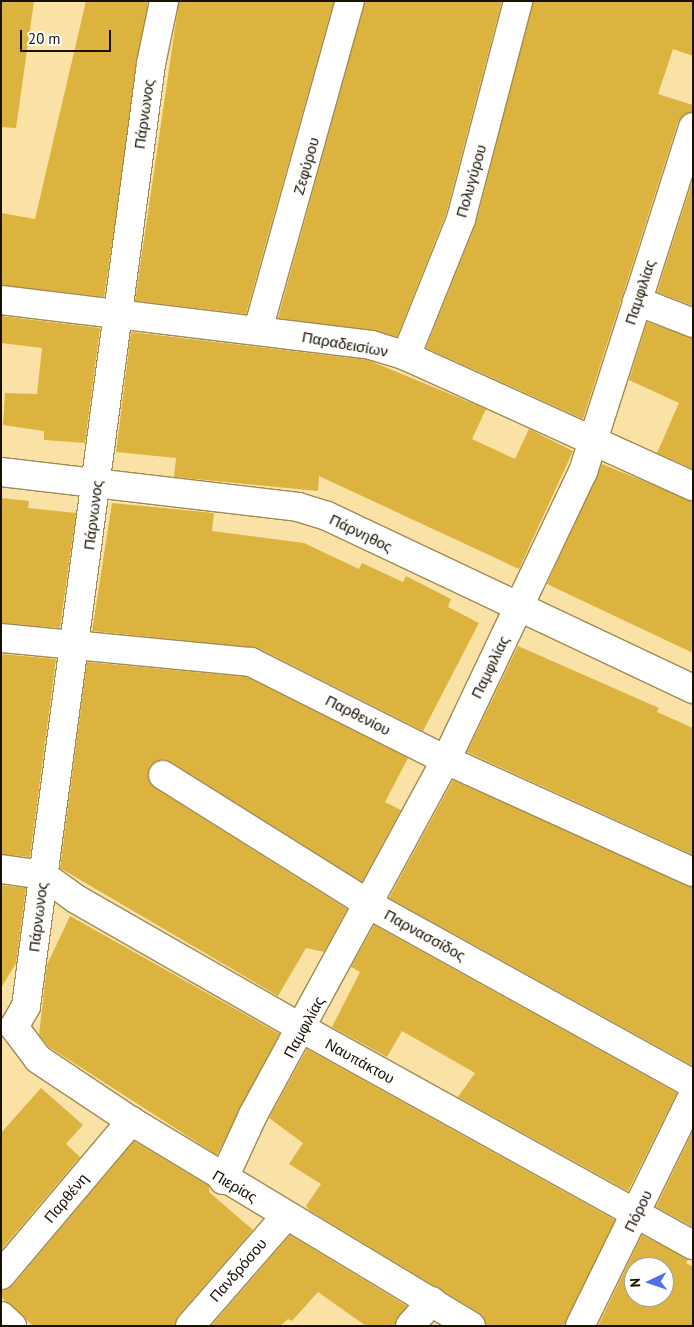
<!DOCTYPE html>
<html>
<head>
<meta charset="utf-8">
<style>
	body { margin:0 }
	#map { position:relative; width:694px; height:1327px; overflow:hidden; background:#fae2a7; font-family:"PT Sans",sans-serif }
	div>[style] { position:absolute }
	.building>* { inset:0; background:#dcb33e }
	.roads { filter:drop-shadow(1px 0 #a18a52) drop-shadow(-1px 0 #a18a52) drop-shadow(0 1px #a18a52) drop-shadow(0 -1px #a18a52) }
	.minor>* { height:28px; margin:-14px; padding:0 14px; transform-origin:14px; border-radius:14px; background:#fff }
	span { translate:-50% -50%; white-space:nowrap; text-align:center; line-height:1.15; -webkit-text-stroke:5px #fff; paint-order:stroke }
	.street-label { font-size:15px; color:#191000 }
	.frame { position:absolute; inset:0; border:2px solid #191000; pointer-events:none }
	.north { position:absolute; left:624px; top:1257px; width:50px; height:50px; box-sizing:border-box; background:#fff; border:1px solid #a39f99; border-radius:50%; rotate:267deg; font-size:14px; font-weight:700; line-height:20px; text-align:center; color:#191000 }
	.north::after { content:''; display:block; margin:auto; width:18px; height:22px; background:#5070e4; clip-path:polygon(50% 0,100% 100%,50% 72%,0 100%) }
	.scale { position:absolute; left:20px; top:30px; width:91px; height:22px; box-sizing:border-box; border:2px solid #191000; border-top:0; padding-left:6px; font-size:15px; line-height:18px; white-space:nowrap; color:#191000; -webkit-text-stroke:4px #fff; paint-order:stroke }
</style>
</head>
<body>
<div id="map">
	<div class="building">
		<div style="clip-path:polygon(1px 1px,34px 1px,16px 128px,1px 127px)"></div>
		<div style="clip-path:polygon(86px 1px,148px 1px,104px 297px,1px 285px,1px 213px,35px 219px)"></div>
		<div style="clip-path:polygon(179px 1px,334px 1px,246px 314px,135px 301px)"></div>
		<div style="clip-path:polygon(365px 1px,502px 1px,446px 214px,397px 337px,278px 318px)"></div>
		<div style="clip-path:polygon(533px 1px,693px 1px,693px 56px,673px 49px,658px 94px,693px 105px,693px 112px,678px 122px,583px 419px,426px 348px,476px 223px)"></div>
		<div style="clip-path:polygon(693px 179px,693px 306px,657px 292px)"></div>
		<div style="clip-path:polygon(1px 316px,100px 328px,85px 443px,44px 440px,44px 431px,3px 425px,5px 393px,37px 394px,42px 348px,1px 343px)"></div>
		<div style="clip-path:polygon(647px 322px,693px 338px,693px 469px,657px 453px,679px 403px,629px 380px)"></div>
		<div style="clip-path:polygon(131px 332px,368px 360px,486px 409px,472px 439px,515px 459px,529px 429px,573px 451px,519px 569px,319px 476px,318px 491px,174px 477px,176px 458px,116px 452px)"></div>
		<div style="clip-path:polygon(602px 464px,693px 501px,693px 653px,547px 584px)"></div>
		<div style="clip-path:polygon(1px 498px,29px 501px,28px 508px,76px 513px,60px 628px,1px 623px)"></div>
		<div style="clip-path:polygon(112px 503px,214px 513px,212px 531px,304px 543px,359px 569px,362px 563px,403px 582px,406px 576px,451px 599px,448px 607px,479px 623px,423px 731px,258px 648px,92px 631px)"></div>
		<div style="clip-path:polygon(518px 646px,659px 708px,657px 712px,693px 728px,693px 855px,467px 752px)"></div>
		<div style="clip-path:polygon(1px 654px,56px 659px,30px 857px,1px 854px)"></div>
		<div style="clip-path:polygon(87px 662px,247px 677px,408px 758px,385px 802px,401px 810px,362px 882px,171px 762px,156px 761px,150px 767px,149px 782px,155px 788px,347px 909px,324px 952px,306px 948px,278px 996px,60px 868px)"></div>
		<div style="clip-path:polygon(453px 780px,693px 887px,693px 1066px,389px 898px)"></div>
		<div style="clip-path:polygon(1px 885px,26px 888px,16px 963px,1px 988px)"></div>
		<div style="clip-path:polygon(70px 916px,280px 1034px,217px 1155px,49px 1047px,39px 1035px,47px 965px)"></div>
		<div style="clip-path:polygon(374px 925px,677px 1093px,628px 1191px,458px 1097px,475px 1073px,402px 1031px,387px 1057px,332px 1027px,360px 972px,351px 967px)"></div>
		<div style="clip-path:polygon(307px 1049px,615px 1220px,565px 1326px,487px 1326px,479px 1313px,309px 1210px,306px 1206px,321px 1184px,289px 1164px,303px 1143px,269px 1118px)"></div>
		<div style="clip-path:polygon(41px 1088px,83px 1125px,66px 1144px,80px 1157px,1px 1250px,1px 1133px)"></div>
		<div style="clip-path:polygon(693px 1131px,693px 1227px,656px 1207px)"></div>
		<div style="clip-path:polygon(134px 1141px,209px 1186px,209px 1192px,253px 1230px,178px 1316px,175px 1326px,33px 1326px,1px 1297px,1px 1290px,13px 1285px)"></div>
		<div style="clip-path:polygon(290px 1235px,407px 1306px,395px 1326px,366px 1326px,318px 1292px,292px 1321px,288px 1319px,280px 1326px,211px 1326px)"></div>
		<div style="clip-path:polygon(evenodd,642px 1235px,688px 1259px,686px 1263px,693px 1267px,693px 1326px,598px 1326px,642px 1235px,634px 1267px,664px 1267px,664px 1297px,634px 1297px,634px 1267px)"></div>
	</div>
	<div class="roads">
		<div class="minor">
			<div style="left:1px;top:300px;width:373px;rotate:6.9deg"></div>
			<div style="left:371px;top:345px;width:37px;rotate:17deg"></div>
			<div style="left:406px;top:356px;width:315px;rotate:24.4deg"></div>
			<div style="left:637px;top:301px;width:60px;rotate:21.4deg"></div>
			<div style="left:258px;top:330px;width:342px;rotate:-74.4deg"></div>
			<div style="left:406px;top:356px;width:148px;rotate:-68.1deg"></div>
			<div style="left:461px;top:219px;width:225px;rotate:-75.3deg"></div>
			<div style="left:1px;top:472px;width:299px;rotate:6.7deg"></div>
			<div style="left:298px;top:507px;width:30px;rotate:17deg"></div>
			<div style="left:327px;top:516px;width:405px;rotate:25.3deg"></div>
			<div style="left:1px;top:638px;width:251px;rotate:5.5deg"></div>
			<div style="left:251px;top:662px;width:218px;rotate:26.7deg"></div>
			<div style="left:446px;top:760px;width:271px;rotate:24.4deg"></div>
			<div style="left:163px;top:775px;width:244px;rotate:32.1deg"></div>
			<div style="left:370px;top:905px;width:369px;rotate:29deg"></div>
			<div style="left:1px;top:869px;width:42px;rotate:8.1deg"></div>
			<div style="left:43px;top:875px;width:41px;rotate:36deg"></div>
			<div style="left:76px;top:899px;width:262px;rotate:29.8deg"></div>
			<div style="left:303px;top:1029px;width:446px;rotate:29deg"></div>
			<div style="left:14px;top:1027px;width:24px;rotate:-60deg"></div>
			<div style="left:26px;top:1006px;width:950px;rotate:-82.44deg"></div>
			<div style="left:151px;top:64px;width:64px;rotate:-78.3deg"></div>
			<div style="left:14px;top:1027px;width:40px;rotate:53deg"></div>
			<div style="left:38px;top:1059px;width:112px;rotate:33.7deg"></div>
			<div style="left:131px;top:1121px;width:397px;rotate:31.1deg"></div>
			<div style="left:223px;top:1180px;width:72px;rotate:-65.2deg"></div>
			<div style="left:253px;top:1115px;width:404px;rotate:-61.5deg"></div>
			<div style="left:446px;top:760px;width:319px;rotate:-64.6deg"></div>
			<div style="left:583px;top:472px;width:362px;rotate:-72.3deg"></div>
			<div style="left:1px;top:1275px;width:202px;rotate:-49.8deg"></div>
			<div style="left:1px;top:1316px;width:15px;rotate:42deg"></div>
			<div style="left:190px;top:1326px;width:147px;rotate:-48.9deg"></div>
			<div style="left:410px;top:1326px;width:33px;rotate:-49deg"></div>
			<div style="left:580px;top:1326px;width:257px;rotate:-63.9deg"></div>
		</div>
	</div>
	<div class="street-label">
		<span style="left:144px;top:114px;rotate:-82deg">Πάρνωνος</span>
		<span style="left:306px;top:166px;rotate:-74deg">Ζεφύρου</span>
		<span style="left:471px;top:181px;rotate:-74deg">Πολυγύρου</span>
		<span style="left:640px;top:292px;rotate:-72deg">Παμφιλίας</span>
		<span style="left:345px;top:344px;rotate:10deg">Παραδεισίων</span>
		<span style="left:93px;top:515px;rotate:-83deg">Πάρνωνος</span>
		<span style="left:361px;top:533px;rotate:26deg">Πάρνηθος</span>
		<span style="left:490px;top:667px;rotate:-64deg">Παμφιλίας</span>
		<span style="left:358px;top:715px;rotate:27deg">Παρθενίου</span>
		<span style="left:38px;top:917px;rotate:-83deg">Πάρνωνος</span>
		<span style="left:425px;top:935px;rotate:29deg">Παρνασσίδος</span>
		<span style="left:304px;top:1027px;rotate:-61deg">Παμφιλίας</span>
		<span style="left:360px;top:1061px;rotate:29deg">Ναυπάκτου</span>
		<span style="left:235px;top:1186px;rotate:30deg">Πιερίας</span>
		<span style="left:66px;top:1198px;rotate:-50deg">Παρθένη</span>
		<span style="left:638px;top:1211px;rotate:-64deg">Πόρου</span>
		<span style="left:238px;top:1270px;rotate:-49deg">Πανδρόσου</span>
	</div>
	<div class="frame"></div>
	<div class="north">N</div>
	<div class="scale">20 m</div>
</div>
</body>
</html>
